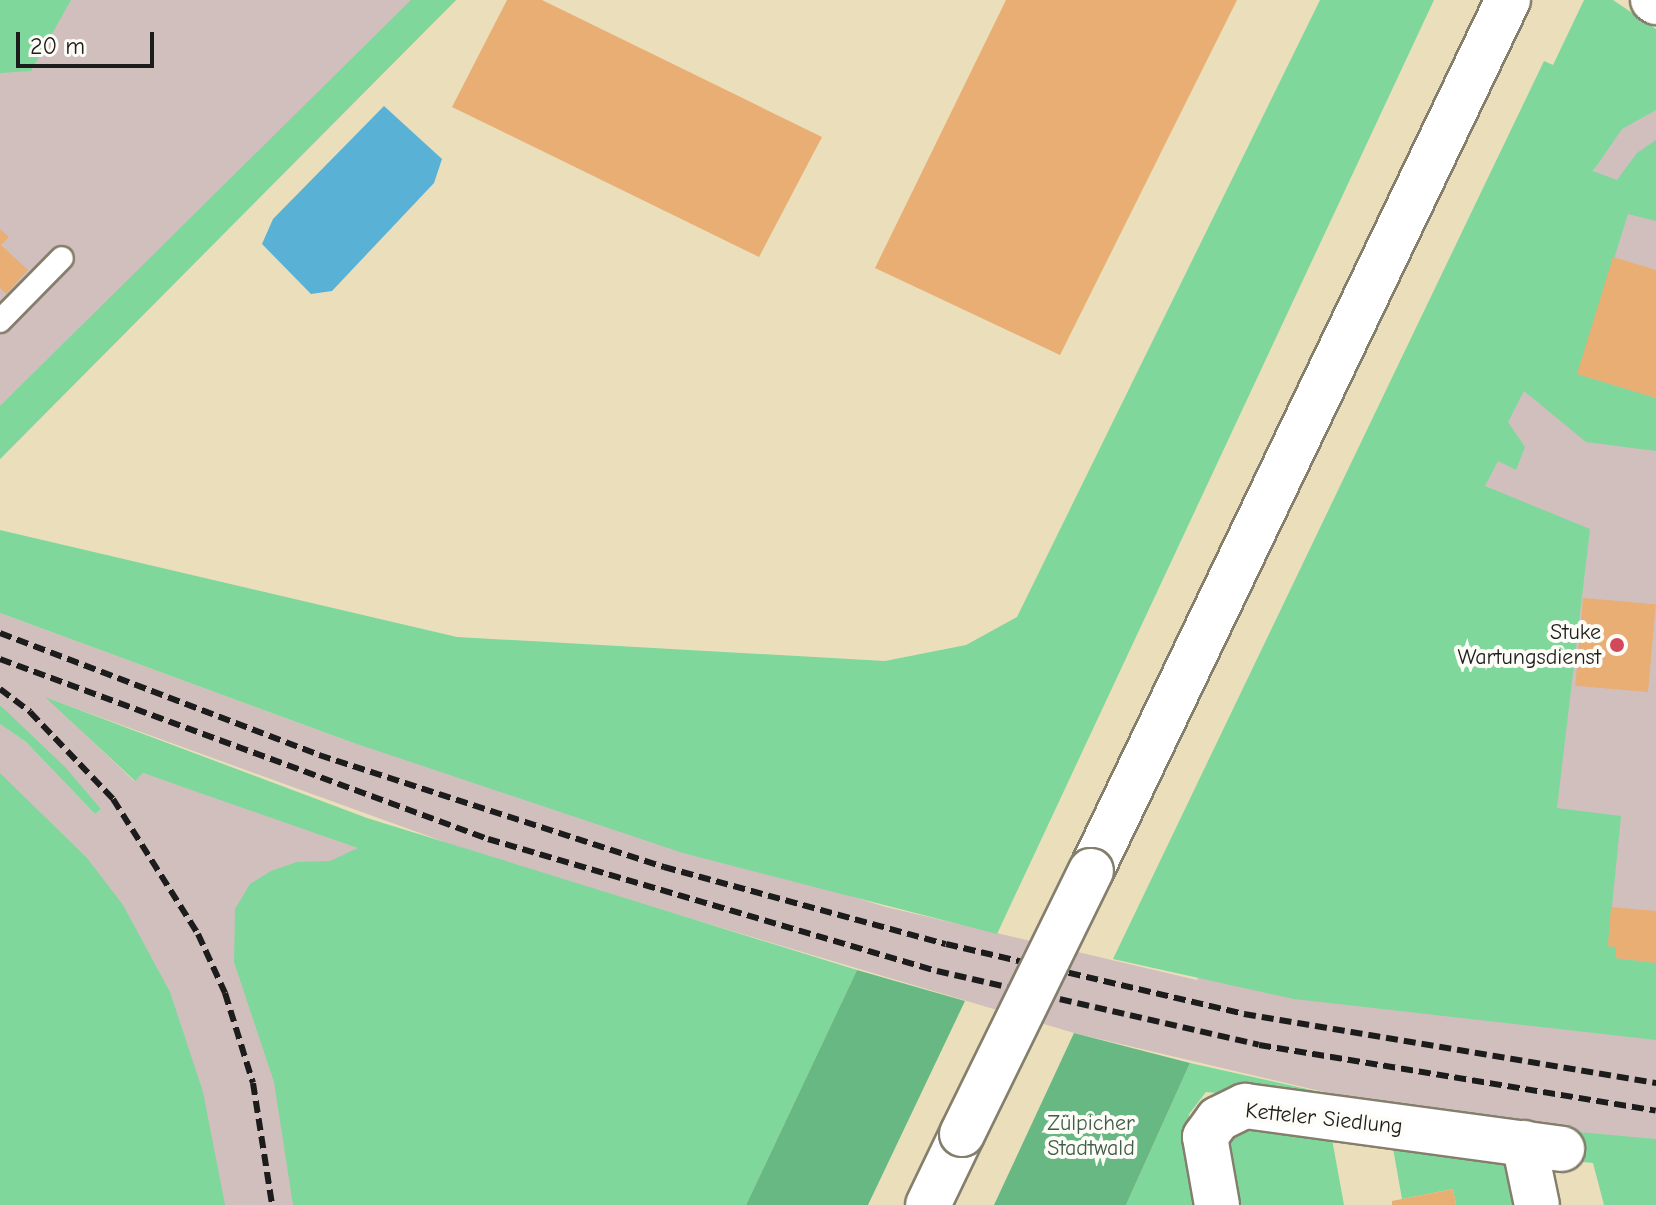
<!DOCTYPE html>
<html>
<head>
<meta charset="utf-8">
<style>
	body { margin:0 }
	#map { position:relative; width:1656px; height:1205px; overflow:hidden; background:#ebdfbb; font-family:"Comic Neue",sans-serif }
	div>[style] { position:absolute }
	.industrial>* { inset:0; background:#d1bfbe }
	.green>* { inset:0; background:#7fd79b }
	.forest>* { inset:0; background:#67b883 }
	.water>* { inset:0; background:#59b1d6 }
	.building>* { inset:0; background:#e8ae74; transform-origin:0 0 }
	.roads { filter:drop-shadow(2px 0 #847e6c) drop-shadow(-2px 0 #847e6c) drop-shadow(0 2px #847e6c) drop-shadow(0 -2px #847e6c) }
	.lane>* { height:22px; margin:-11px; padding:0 11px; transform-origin:11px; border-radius:11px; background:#fff }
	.street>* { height:44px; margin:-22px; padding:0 22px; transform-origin:22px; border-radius:22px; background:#fff }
	.secondary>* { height:44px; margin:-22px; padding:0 22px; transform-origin:22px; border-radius:22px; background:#fff }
	.primary>* { height:44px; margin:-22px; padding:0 22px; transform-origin:22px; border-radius:22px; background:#fff }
	.rail>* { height:6px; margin-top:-3px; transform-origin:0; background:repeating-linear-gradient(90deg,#1c1c1c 0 12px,transparent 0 18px) }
	.bridges { filter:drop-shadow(2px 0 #847e6c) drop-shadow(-2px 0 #847e6c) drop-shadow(0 2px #847e6c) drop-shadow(0 -2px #847e6c) }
	.primary-bridge>* { height:44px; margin:-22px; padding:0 22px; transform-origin:22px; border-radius:22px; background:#fff }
	.dots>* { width:22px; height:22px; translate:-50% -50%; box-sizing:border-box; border:4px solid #fdfcf7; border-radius:50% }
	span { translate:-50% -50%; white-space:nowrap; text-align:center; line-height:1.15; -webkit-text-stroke:8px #fdfcf7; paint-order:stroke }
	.poi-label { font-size:22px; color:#1c1c1c }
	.right { translate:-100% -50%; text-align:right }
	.street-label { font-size:22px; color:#1c1c1c }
	.park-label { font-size:22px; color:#3f5d48 }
	.scale { position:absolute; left:16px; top:32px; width:138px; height:36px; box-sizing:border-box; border:4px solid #1c1c1c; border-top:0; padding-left:10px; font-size:24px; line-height:28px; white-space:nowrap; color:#1c1c1c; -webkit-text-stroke:6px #fdfcf7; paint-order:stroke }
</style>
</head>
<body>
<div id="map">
	<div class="industrial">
		<div style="clip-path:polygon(5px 0,456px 0,0 459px,0 5px)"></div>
		<div style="clip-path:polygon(1656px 44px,1656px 1142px,1396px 1109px,1074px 1033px,497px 861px,47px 698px,134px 781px,143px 773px,625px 936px,746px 1205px,0 1205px,0 724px,26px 742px,95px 814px,101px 809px,0 705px,0 613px,348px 741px,886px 907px,1197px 980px)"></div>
	</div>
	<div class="green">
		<div style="clip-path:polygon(0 0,71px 0,31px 71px,0 73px)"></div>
		<div style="clip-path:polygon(411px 0,456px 0,0 459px,0 406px)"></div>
		<div style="clip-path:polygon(1320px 0,1434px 0,997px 934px,683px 853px,348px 741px,0 613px,0 530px,457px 637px,885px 661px,966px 645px,1017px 617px)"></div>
		<div style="clip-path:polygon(1584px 0,1613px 0,1656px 29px,1656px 110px,1622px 129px,1593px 171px,1617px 180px,1637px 153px,1656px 140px,1656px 221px,1628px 214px,1578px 374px,1656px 398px,1656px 451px,1586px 442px,1524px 391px,1508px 422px,1525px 447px,1516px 470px,1498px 461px,1485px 486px,1590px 529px,1557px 808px,1621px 816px,1608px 946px,1616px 947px,1616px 958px,1656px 963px,1656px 1040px,1294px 999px,1113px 959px,1544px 61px,1553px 65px)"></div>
		<div style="clip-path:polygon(45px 697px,367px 818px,857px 970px,746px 1205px,293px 1205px,274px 1082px,234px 962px,235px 909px,250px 884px,271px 871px,297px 862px,330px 861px,358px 848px,143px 773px,135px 781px)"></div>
		<div style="clip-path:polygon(0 705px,65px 767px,101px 809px,95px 814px,26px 742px,0 724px)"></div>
		<div style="clip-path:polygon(0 773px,87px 858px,123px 905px,170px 992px,203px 1092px,225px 1205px,0 1205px)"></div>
		<div style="clip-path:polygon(1190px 1063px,1396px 1109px,1206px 1092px,1189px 1114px,1185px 1157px,1206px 1205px,1126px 1205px)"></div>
		<div style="clip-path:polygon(1240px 1116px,1330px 1128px,1344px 1205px,1235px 1205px,1223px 1137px)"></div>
		<div style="clip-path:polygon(1567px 1131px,1656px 1139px,1656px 1205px,1604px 1205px,1593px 1163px,1563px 1160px)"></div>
		<div style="clip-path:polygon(1391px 1137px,1505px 1153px,1520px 1205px,1456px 1205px,1453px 1189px,1402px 1199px)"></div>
	</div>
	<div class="forest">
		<div style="clip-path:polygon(857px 970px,965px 1001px,868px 1205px,746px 1205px)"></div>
		<div style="clip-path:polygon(1074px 1033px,1190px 1063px,1126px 1205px,994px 1205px)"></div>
	</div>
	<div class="water">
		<div style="clip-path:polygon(384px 106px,442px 159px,434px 183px,332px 291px,311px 294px,262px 244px,273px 219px)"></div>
	</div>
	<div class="building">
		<div style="clip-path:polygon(507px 0,542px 0,822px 137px,759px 257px,452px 107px)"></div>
		<div style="clip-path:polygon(1006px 0,1237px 0,1060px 355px,875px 268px)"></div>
		<div style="clip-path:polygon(0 229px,9px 237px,1px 245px,28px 270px,6px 294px,0 288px)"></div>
		<div style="clip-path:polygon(1613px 257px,1656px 270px,1656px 398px,1577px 374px)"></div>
		<div style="left:1583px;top:598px;width:73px;height:88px;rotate:5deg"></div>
		<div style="clip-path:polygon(1611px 907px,1656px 911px,1656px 963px,1616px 958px,1616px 947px,1608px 946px)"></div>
		<div style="clip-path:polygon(1453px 1189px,1456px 1205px,1392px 1205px,1392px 1201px)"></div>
	</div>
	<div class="roads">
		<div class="lane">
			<div style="left:0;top:321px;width:88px;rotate:-45.5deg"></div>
		</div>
		<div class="street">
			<div style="left:1524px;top:1143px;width:63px;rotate:78.2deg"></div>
			<div style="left:1217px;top:1205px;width:69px;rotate:-100deg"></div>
			<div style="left:1205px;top:1137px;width:22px;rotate:-54deg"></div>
			<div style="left:1218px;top:1119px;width:30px;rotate:-26deg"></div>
			<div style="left:1245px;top:1106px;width:320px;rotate:7.7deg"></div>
		</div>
		<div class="secondary">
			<div style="left:1653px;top:0;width:4px;rotate:34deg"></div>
		</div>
		<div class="primary">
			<div style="left:1091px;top:871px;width:966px;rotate:-64.42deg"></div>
			<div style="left:928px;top:1205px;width:79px;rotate:-64.4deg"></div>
		</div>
	</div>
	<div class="rail">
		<div style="left:0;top:633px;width:342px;rotate:20.9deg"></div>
		<div style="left:319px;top:755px;width:363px;rotate:18deg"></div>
		<div style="left:664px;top:867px;width:292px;rotate:15.3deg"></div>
		<div style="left:946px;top:944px;width:306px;rotate:13.2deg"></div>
		<div style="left:1244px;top:1014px;width:418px;rotate:9.5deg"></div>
		<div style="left:0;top:659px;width:520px;rotate:20.25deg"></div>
		<div style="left:488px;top:839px;width:468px;rotate:16.4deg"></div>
		<div style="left:937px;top:971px;width:330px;rotate:12.9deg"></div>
		<div style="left:1259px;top:1045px;width:402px;rotate:9.4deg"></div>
		<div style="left:0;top:689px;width:38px;rotate:37deg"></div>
		<div style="left:30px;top:712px;width:120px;rotate:46.3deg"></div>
		<div style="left:113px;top:799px;width:160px;rotate:57.8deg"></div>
		<div style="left:198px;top:934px;width:65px;rotate:65.4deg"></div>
		<div style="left:225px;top:993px;width:94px;rotate:72.7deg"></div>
		<div style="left:253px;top:1083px;width:123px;rotate:81.1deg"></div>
	</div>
	<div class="bridges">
		<div class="primary-bridge">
			<div style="left:962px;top:1134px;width:293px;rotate:-63.9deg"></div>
		</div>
	</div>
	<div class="dots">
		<div style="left:1617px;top:645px;background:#d1495b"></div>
	</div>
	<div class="poi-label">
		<span class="right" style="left:1601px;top:645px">Stuke<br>Wartungsdienst</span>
	</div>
	<div class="street-label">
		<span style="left:1324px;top:1119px;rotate:6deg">Ketteler Siedlung</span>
	</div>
	<div class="park-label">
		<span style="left:1091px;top:1136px">Zülpicher<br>Stadtwald</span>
	</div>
	<div class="scale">20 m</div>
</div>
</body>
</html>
